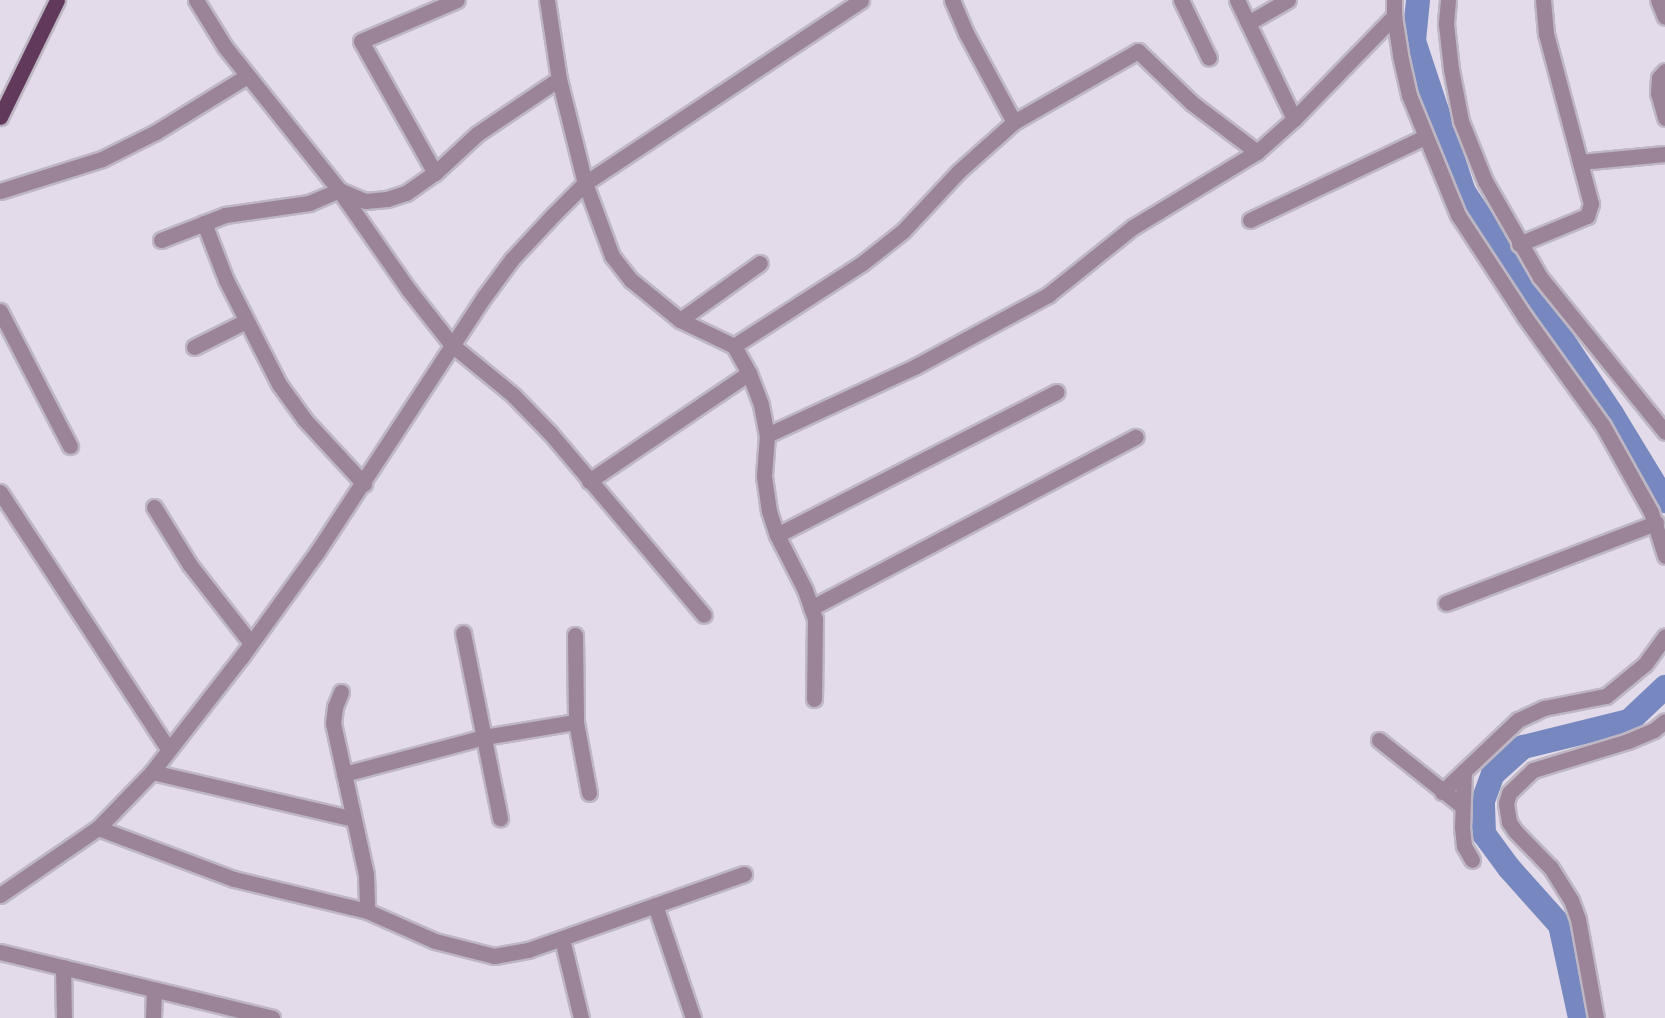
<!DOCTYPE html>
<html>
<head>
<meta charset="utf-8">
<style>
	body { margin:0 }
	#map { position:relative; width:1665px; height:1018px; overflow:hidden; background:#e3dbe9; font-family:"Noto Serif",serif }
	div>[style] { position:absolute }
	.canal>* { height:24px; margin:-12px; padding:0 12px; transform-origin:12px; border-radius:12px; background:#7688bf }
	.roads { filter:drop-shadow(2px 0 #beb7c3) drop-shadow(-2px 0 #beb7c3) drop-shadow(0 2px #beb7c3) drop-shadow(0 -2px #beb7c3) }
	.minor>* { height:15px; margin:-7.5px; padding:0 7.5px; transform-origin:7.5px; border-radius:7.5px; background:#9b8497 }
	.major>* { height:15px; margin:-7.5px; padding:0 7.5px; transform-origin:7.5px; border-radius:7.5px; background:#613a5b }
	span { translate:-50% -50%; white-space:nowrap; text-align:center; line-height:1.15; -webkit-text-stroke:6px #fff; paint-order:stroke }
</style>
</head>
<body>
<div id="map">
	<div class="canal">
		<div style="left:1418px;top:0;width:41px;rotate:95.6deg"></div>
		<div style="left:1414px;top:41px;width:159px;rotate:71.7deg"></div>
		<div style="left:1464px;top:192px;width:267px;rotate:56.3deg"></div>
		<div style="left:1612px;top:414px;width:102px;rotate:58.7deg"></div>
		<div style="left:1580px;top:1018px;width:95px;rotate:-102.1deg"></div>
		<div style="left:1560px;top:925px;width:76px;rotate:-131.8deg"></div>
		<div style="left:1509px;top:868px;width:42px;rotate:-126.3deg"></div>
		<div style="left:1484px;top:834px;width:33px;rotate:-92deg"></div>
		<div style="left:1483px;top:801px;width:29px;rotate:-70deg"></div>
		<div style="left:1493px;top:774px;width:40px;rotate:-42deg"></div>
		<div style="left:1523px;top:747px;width:109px;rotate:-13.8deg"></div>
		<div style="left:1629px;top:721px;width:50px;rotate:-43.4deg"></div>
	</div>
	<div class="roads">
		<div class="minor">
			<div style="left:196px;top:0;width:55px;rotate:58.3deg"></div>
			<div style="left:225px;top:47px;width:183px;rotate:51.4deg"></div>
			<div style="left:339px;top:190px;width:121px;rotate:55.1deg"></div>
			<div style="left:408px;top:289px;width:71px;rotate:51.8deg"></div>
			<div style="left:452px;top:345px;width:79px;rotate:39.3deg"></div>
			<div style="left:513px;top:395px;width:53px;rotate:45.8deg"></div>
			<div style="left:550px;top:433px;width:238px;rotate:49.8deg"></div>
			<div style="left:547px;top:0;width:80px;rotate:81.4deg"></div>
			<div style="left:559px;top:79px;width:107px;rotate:76deg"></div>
			<div style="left:585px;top:183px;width:78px;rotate:69.7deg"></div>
			<div style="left:612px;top:256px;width:31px;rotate:52deg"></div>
			<div style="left:631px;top:280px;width:63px;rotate:39.2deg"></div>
			<div style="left:680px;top:320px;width:60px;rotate:25.7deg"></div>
			<div style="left:952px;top:0;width:36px;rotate:67deg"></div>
			<div style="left:966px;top:33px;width:101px;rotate:61.7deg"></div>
			<div style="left:1181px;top:0;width:64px;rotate:64.2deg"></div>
			<div style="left:1237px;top:0;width:132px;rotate:64.4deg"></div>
			<div style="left:1394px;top:0;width:16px;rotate:90deg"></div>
			<div style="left:1394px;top:16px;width:39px;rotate:81deg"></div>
			<div style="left:1400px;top:55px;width:41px;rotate:77.3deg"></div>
			<div style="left:1409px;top:95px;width:130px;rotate:67.8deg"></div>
			<div style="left:1458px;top:215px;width:121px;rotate:56.8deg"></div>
			<div style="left:1524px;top:316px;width:135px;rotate:54.3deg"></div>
			<div style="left:1603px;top:426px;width:98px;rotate:60.8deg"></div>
			<div style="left:1651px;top:512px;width:46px;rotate:72.3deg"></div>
			<div style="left:1448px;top:0;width:24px;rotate:95deg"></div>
			<div style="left:1446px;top:24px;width:45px;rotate:83.7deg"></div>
			<div style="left:1451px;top:69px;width:53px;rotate:79.1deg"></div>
			<div style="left:1461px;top:121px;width:65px;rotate:68.2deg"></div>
			<div style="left:1485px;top:181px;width:111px;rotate:60.2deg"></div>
			<div style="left:1540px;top:277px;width:199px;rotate:51.1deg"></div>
			<div style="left:1658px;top:0;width:18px;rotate:68deg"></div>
			<div style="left:1248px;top:23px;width:46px;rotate:-29.9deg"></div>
			<div style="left:1665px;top:71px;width:9px;rotate:131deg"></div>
			<div style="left:1659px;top:78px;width:15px;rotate:94deg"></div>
			<div style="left:1658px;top:93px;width:26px;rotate:74deg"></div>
			<div style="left:1257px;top:152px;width:81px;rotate:-143deg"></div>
			<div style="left:1192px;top:103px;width:75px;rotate:-136.1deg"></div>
			<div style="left:1138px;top:51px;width:143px;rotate:150.2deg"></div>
			<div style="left:1014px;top:122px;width:74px;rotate:138.3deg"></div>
			<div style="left:959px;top:171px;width:82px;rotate:133deg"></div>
			<div style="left:903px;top:231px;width:53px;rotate:141.8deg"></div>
			<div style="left:861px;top:264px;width:151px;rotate:147.2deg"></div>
			<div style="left:734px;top:346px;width:31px;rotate:61deg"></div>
			<div style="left:749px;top:373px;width:34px;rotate:69deg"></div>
			<div style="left:761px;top:405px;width:31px;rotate:79deg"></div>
			<div style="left:767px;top:435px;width:164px;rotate:-24.8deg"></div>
			<div style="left:916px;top:366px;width:150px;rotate:-28.3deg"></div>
			<div style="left:1048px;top:295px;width:109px;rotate:-38.7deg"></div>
			<div style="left:1133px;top:227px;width:145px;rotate:-31.2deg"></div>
			<div style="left:1257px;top:152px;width:50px;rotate:-41.7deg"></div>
			<div style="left:1294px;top:119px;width:144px;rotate:-45.8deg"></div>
			<div style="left:1580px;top:162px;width:85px;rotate:-5.4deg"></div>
			<div style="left:435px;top:173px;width:151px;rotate:-119.3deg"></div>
			<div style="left:361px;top:41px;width:104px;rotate:-23.1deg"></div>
			<div style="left:0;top:191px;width:107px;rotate:-17.4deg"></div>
			<div style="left:102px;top:159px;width:60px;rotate:-26.6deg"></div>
			<div style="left:156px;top:132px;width:107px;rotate:-31.6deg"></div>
			<div style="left:1250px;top:220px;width:194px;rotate:-25.4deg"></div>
			<div style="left:204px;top:223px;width:61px;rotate:68.9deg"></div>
			<div style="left:226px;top:280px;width:117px;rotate:63deg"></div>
			<div style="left:279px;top:384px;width:44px;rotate:54.2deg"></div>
			<div style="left:305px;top:420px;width:87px;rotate:47.3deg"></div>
			<div style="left:161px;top:240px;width:69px;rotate:-21.3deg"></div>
			<div style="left:225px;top:215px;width:85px;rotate:-8.1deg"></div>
			<div style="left:309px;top:203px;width:33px;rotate:-23deg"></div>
			<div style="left:339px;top:190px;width:28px;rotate:23deg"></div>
			<div style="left:365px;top:201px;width:22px;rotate:-5deg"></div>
			<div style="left:387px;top:199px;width:20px;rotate:-18deg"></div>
			<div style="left:406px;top:193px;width:35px;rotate:-35deg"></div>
			<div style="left:435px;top:173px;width:57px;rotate:-42.9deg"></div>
			<div style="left:477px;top:134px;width:99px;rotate:-33.9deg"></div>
			<div style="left:1519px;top:244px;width:74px;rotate:-22.4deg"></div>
			<div style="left:1587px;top:216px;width:13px;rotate:-72deg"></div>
			<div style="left:1591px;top:204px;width:176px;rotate:-104.8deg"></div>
			<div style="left:1546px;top:34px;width:34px;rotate:-95deg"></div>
			<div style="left:0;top:311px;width:152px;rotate:62.6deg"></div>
			<div style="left:680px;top:320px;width:98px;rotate:-35.5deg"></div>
			<div style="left:194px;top:347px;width:58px;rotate:-26.6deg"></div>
			<div style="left:767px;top:435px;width:41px;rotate:94.2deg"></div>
			<div style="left:764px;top:476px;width:35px;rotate:82deg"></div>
			<div style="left:769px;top:511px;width:25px;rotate:72deg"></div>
			<div style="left:777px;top:535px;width:62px;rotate:63deg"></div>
			<div style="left:805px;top:590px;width:31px;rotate:71deg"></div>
			<div style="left:815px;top:619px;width:80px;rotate:90.7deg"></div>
			<div style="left:589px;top:481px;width:193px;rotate:-34deg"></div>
			<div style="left:0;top:492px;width:308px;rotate:56.8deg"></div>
			<div style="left:154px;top:507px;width:68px;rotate:58.2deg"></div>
			<div style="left:190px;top:565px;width:99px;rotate:52deg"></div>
			<div style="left:777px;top:535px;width:314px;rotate:-27.1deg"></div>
			<div style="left:1446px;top:603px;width:225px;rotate:-20.9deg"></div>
			<div style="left:811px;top:608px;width:367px;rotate:-27.8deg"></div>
			<div style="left:463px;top:633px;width:189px;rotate:78.7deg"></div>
			<div style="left:575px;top:635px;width:87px;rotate:89.3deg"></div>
			<div style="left:576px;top:722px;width:72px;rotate:79.6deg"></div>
			<div style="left:341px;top:692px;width:16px;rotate:112deg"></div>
			<div style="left:335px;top:707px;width:16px;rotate:97deg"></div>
			<div style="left:333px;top:723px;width:155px;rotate:77.7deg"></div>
			<div style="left:366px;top:874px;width:37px;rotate:88deg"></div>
			<div style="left:1379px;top:740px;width:106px;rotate:38.5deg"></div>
			<div style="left:1464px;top:771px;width:56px;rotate:92deg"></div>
			<div style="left:1462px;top:827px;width:19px;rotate:84deg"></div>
			<div style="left:1464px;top:846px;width:16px;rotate:60deg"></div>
			<div style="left:152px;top:772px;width:207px;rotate:13.1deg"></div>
			<div style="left:344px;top:774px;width:145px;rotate:-14.8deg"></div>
			<div style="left:484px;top:737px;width:93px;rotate:-9.3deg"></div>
			<div style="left:1442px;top:792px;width:105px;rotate:-43.5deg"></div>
			<div style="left:1518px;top:720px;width:29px;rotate:-25deg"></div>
			<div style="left:1544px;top:708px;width:63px;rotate:-11deg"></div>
			<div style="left:1606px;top:696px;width:50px;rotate:-39.4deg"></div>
			<div style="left:1645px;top:664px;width:34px;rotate:-54deg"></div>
			<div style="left:98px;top:828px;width:145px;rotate:20.6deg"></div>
			<div style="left:234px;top:879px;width:137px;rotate:13.5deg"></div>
			<div style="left:367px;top:911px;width:74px;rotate:23.8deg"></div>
			<div style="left:435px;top:941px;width:61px;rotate:14.3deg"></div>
			<div style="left:494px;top:956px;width:35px;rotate:-10deg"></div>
			<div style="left:528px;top:950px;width:229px;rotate:-19.4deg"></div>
			<div style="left:0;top:895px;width:119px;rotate:-34.4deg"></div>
			<div style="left:98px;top:828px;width:78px;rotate:-46deg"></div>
			<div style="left:152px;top:772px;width:147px;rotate:-52.2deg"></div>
			<div style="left:242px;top:656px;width:128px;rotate:-54.2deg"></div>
			<div style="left:317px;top:552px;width:305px;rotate:-56.8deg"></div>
			<div style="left:484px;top:297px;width:47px;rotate:-53.6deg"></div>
			<div style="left:512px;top:259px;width:62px;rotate:-47deg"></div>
			<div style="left:554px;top:214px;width:44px;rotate:-45deg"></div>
			<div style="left:585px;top:183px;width:331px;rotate:-33.5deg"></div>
			<div style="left:655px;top:905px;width:119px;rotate:71.4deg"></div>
			<div style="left:562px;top:939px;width:81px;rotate:76.5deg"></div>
			<div style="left:0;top:952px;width:280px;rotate:13.6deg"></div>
			<div style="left:63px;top:967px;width:51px;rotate:88.9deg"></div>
			<div style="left:153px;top:1018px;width:28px;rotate:-88deg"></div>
			<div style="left:1596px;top:1018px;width:101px;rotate:-100.3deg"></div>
			<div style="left:1578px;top:919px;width:20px;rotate:-110deg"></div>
			<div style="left:1571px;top:900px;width:39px;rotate:-122deg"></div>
			<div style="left:1550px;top:867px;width:50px;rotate:-134.2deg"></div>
			<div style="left:1515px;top:831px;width:11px;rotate:-124deg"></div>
			<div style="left:1509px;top:822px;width:19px;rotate:-99deg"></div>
			<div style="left:1506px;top:803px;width:10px;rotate:-73deg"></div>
			<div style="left:1509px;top:793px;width:33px;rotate:-44deg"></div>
			<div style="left:1533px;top:770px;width:99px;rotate:-17deg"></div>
			<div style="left:1628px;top:741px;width:28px;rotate:-23deg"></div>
			<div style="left:1654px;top:730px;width:14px;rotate:-39deg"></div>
		</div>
		<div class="major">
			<div style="left:0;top:117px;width:130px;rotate:-64deg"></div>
		</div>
	</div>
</div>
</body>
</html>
